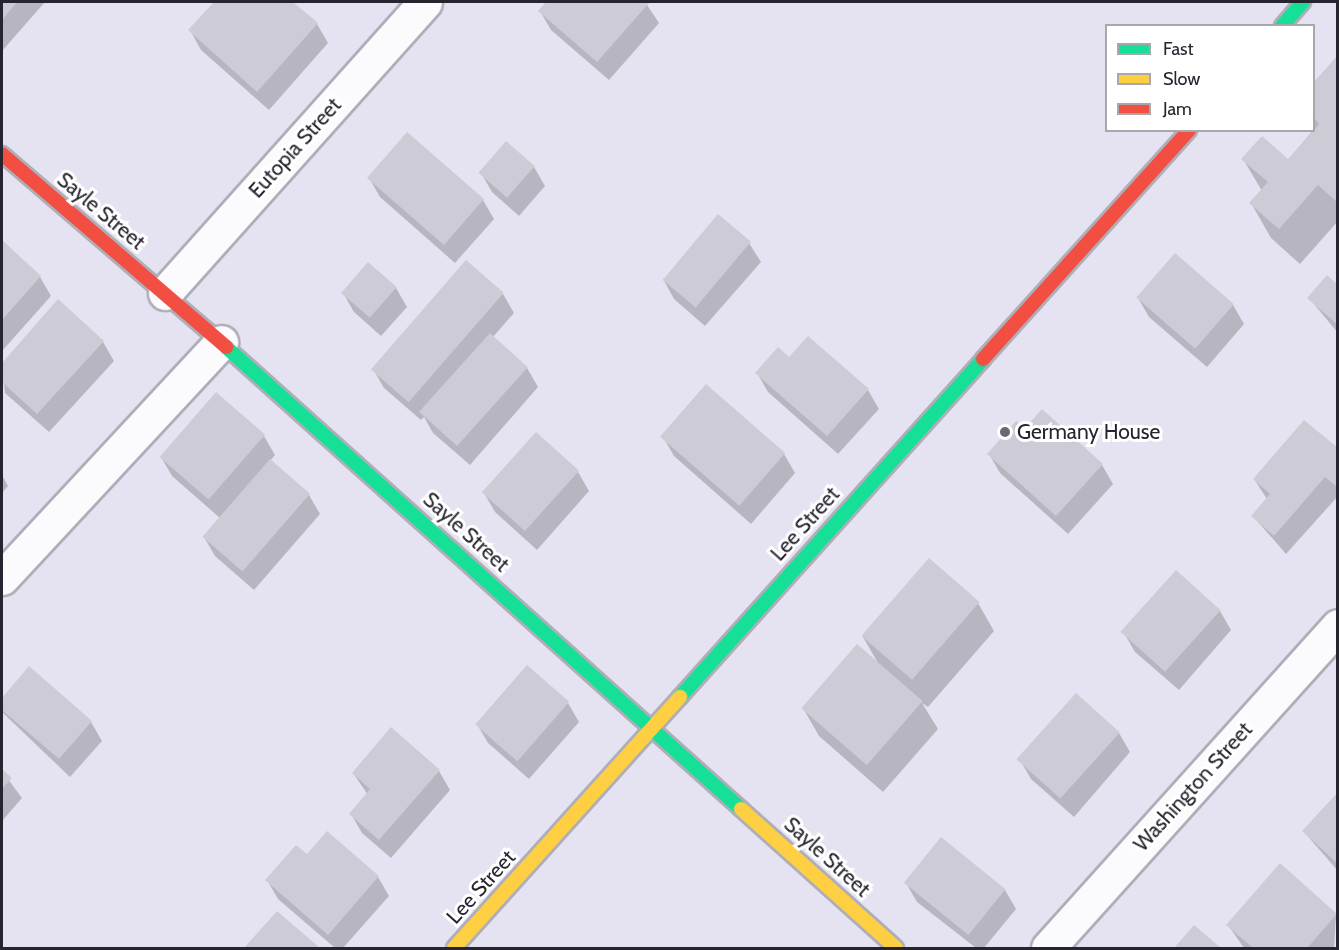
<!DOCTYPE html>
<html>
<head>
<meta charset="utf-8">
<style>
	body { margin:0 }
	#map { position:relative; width:1339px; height:950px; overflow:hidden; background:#e5e3f1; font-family:Cabin,sans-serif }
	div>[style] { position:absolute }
	.shadow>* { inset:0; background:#0003 }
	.building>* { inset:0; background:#cdcbd6; transform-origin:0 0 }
	.roads { filter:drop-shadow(2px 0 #afaeb8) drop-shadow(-2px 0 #afaeb8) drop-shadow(0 2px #afaeb8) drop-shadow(0 -2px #afaeb8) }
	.street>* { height:33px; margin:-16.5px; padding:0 16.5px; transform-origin:16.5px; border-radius:16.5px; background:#fbfbfd }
	.fast>* { height:14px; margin:-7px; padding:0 7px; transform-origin:7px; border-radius:7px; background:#16e098 }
	.slow>* { height:14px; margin:-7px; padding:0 7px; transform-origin:7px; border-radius:7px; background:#ffcf43 }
	.jam>* { height:14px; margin:-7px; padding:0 7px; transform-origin:7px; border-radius:7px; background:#f24e42 }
	.dots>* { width:16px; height:16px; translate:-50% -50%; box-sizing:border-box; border:3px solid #fff; border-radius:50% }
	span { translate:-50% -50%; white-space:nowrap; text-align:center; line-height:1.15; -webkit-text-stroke:6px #fff; paint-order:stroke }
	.street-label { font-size:21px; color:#26252f }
	.poi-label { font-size:21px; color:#26252f }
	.left { translate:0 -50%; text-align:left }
	.frame { position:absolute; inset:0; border:3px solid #26252f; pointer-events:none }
	.legend { position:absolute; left:1105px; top:24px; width:210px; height:108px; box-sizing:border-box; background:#fff; border:2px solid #a8a8ac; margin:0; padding:8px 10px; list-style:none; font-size:18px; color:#26252f }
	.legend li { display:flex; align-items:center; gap:12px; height:30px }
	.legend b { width:30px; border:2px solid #a8a8ac }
</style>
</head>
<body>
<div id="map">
	<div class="shadow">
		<div style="clip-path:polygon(2px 2px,45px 2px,2px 51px)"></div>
		<div style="clip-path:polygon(216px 2px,291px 2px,317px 24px,328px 43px,269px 110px,201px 50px,190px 30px)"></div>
		<div style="clip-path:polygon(548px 2px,645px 2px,659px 23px,609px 80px,551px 30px,540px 11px)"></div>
		<div style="clip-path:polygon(1338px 57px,1338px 221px,1300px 264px,1271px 238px,1251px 203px,1262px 191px,1243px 159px,1288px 161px,1313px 130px,1314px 84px)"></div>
		<div style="clip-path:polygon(534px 167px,545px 186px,519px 216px,492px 192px,481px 173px)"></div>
		<div style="clip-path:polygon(369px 178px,483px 200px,494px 219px,455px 263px,380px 197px)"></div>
		<div style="clip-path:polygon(2px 242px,40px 277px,51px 296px,2px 351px)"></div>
		<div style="clip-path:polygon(749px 243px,761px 262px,705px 326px,674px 299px,663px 279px)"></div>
		<div style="clip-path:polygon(1176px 255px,1233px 305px,1244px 324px,1207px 367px,1149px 317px,1138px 298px)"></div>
		<div style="clip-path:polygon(1338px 287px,1338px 333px,1309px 298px)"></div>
		<div style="clip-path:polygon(396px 288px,407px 307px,381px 336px,354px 312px,343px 293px)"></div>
		<div style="clip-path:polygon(503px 294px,514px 313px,492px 338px,527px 368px,538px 387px,470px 465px,433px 433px,424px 417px,421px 420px,384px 388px,373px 369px)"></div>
		<div style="clip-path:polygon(58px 301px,103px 342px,114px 361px,49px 432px,5px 393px,2px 365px)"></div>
		<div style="clip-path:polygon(789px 359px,868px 390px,879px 409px,838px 454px,768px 392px,757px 373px)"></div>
		<div style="clip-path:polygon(1025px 431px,1102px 465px,1113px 484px,1068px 534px,1000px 473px,989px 454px)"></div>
		<div style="clip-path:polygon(264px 436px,275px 455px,270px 461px,309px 495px,320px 514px,254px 590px,215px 556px,204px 537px,220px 518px,172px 476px,161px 457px)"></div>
		<div style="clip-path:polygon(663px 437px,784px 454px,795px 473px,751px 524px,674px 456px)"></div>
		<div style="clip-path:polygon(1338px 450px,1338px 496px,1286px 554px,1253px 516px,1267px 499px,1254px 479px)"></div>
		<div style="clip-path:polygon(578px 472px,589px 491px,537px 550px,495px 512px,484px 493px)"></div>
		<div style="clip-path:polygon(2px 475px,8px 486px,2px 493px)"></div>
		<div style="clip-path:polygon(978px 603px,994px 631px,928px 707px,922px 703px,938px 729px,883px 792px,819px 736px,803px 708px,878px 663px,863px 637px)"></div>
		<div style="clip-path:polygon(1220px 611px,1231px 630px,1179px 690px,1135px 652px,1124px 633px)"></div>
		<div style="clip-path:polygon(29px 669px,91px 722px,102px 741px,70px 777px,2px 712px,2px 701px)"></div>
		<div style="clip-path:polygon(1076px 696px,1119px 733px,1130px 752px,1074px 817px,1031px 779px,1020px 760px)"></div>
		<div style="clip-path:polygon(568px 703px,579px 722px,529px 779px,488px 743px,477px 724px)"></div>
		<div style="clip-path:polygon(391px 729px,439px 771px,450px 790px,391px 858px,362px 833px,351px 814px,368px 795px,353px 773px)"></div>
		<div style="clip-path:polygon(2px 771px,22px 798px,2px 821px)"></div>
		<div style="clip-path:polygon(1338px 794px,1338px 871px,1304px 832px)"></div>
		<div style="clip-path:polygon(307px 856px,378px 877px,389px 896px,343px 948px,335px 948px,278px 899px,267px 880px)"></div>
		<div style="clip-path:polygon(906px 883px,1005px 890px,1016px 909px,984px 948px,976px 948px,917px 902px)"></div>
		<div style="clip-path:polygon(277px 913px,318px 948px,246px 948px)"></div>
		<div style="clip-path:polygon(1336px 915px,1334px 948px,1244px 948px,1228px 925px)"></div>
		<div style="clip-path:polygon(1194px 927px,1219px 948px,1176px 948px)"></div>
	</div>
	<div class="building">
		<div style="clip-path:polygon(2px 2px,17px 2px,2px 20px)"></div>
		<div style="clip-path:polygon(214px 2px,293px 2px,318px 23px,257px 92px,188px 30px)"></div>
		<div style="clip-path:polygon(546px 2px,647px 2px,649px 3px,597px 62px,538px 11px)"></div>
		<div style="clip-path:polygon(1338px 55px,1338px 203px,1318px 185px,1279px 229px,1249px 203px,1268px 182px,1241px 159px,1262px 136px,1288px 159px,1319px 124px,1314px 118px,1314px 82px)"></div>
		<div style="left:407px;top:132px;width:102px;height:61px;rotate:41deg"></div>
		<div style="left:506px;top:141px;width:38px;height:42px;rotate:41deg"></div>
		<div style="left:718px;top:214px;width:43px;height:86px;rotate:40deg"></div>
		<div style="clip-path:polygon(2px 240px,41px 276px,2px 320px)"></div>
		<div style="left:1175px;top:253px;width:78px;height:59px;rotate:41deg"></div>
		<div style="left:466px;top:260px;width:50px;height:145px;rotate:41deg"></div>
		<div style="left:368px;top:262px;width:38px;height:41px;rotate:41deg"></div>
		<div style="clip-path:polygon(1327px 275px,1338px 285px,1338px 325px,1307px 298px)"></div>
		<div style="clip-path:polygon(58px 299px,104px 341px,37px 414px,2px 382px,2px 363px)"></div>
		<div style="left:490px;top:333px;width:51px;height:106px;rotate:42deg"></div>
		<div style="clip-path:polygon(808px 336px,869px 389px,827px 436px,755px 373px,778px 347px,789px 357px)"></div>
		<div style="left:706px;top:384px;width:105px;height:70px;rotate:41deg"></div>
		<div style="left:216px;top:392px;width:65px;height:86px;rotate:41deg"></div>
		<div style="clip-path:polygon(1042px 409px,1103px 464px,1056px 516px,987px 454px,1016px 421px,1025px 428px)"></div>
		<div style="clip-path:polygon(1304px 420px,1338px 448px,1338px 488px,1325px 477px,1274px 536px,1251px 516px,1270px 494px,1253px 479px)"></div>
		<div style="left:536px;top:432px;width:58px;height:81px;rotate:42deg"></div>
		<div style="left:270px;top:459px;width:53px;height:103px;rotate:41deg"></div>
		<div style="left:929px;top:558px;width:67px;height:103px;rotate:41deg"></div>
		<div style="left:1176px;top:570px;width:60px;height:83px;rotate:42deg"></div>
		<div style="left:857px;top:644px;width:87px;height:85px;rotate:41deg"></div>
		<div style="left:527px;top:665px;width:56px;height:79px;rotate:41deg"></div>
		<div style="clip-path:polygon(29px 666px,92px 721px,59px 759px,2px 710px,2px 698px)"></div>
		<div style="left:1076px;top:693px;width:59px;height:89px;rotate:42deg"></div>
		<div style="clip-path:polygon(391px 727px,440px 770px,379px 840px,349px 814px,370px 789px,352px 773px)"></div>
		<div style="clip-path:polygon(2px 769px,12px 778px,2px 789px)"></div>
		<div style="clip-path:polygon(1338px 792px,1338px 864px,1302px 831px)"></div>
		<div style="clip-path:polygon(327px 831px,379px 876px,328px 935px,265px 880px,296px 845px,307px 854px)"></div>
		<div style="left:941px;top:837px;width:83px;height:59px;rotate:39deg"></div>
		<div style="clip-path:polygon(1280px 863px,1337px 914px,1307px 948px,1253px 948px,1226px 925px)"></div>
		<div style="clip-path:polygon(277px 911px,320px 948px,244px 948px)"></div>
		<div style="clip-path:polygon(1194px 925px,1221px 948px,1174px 948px)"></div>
	</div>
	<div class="roads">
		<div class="street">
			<div style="left:165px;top:293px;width:390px;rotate:-48.2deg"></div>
			<div style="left:2px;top:578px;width:322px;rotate:-47.1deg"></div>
			<div style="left:1048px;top:948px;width:433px;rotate:-48deg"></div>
		</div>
		<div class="fast">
			<div style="left:1282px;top:26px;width:32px;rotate:-49deg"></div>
			<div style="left:226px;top:347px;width:692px;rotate:41.89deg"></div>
			<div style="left:680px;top:697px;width:454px;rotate:-48.1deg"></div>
		</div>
		<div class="slow">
			<div style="left:741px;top:809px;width:208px;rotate:41.9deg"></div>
			<div style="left:454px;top:948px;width:338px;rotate:-48deg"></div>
		</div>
		<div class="jam">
			<div style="left:2px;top:154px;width:296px;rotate:40.7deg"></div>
			<div style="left:983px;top:359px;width:308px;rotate:-48deg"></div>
		</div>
	</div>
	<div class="dots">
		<div style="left:1005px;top:432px;background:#696873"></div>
	</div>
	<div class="street-label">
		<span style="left:295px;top:148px;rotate:-48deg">Eutopia Street</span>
		<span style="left:101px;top:211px;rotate:40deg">Sayle Street</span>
		<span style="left:805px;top:524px;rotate:-48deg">Lee Street</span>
		<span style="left:466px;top:532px;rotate:42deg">Sayle Street</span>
		<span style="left:1193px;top:787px;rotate:-48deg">Washington Street</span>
		<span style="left:827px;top:857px;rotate:42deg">Sayle Street</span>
		<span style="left:481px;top:887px;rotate:-48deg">Lee Street</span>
	</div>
	<div class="poi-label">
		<span class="left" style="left:1017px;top:432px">Germany House</span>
	</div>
	<div class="frame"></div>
	<ul class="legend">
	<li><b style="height:8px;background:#16e098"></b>Fast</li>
	<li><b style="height:8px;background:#ffcf43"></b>Slow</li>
	<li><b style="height:8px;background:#f24e42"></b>Jam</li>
	</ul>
</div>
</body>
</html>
